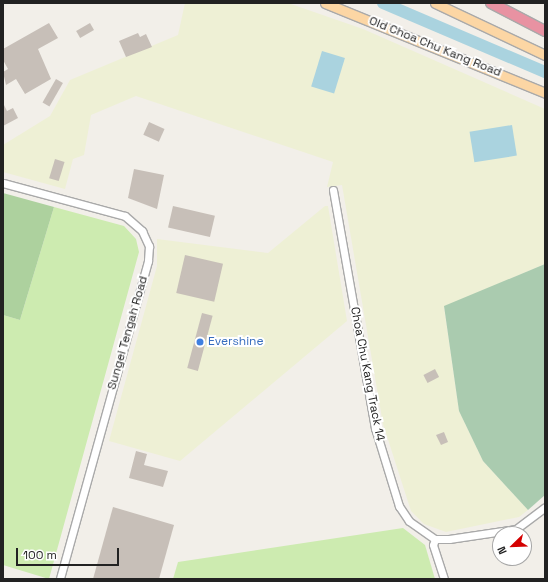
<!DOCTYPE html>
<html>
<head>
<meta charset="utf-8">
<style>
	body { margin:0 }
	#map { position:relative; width:548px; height:582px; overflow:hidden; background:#f2efe9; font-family:"Space Grotesk",sans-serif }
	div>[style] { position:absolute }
	.farmland>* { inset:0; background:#eef0d5 }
	.grass>* { inset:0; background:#cdebb0 }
	.forest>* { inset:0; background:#add19e }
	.cemetery>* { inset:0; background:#aacbaf }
	.water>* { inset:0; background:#aad3df; transform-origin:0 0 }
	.river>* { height:12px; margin:-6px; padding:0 6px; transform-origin:6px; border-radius:6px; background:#aad3df }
	.building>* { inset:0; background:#c7bfb8; transform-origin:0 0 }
	.roads { filter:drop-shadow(1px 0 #a9a9a9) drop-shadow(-1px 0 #a9a9a9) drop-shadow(0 1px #a9a9a9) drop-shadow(0 -1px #a9a9a9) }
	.minor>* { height:7px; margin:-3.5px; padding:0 3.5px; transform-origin:3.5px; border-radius:3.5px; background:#fff }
	.major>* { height:9px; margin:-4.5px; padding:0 4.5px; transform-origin:4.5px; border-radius:4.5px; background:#fcd6a4 }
	.highway>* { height:10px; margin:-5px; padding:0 5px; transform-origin:5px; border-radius:5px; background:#e892a2 }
	.dots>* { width:11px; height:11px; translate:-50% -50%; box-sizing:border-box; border:2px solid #fff; border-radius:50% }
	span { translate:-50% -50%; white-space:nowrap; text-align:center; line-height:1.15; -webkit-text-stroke:4px #fff; paint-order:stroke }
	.street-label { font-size:12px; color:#222 }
	.shop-label { font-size:12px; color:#366cbe }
	.left { translate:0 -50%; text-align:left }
	.frame { position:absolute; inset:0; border:4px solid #222; pointer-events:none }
	.north { position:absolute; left:492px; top:526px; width:40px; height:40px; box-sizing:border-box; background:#fff; border:1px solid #a7a7a7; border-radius:50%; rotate:247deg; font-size:11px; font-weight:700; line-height:16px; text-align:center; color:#222 }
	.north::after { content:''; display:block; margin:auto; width:14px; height:18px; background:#d40000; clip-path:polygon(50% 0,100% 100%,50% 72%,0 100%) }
	.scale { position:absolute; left:16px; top:548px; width:103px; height:18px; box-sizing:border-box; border:2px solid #222; border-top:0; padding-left:5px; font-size:12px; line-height:14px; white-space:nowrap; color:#222; -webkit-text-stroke:3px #fff; paint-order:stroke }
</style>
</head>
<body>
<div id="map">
	<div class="farmland">
		<div style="clip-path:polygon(185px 3px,288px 3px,363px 29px,545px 109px,545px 264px,444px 307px,459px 411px,483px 461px,528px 510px,519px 517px,446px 532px,424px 524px,411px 511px,383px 424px,342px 185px,327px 187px,333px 162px,136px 96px,91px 115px,84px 155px,73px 159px,65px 189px,3px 172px,3px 145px,50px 116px,70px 80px,178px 35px)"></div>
		<div style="clip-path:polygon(325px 206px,328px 206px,347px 321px,180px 461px,109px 441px,157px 266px,157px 239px,268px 253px)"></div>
	</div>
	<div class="grass">
		<div style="clip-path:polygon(54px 207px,124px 226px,136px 239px,139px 252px,49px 579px,3px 565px,3px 315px,20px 320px)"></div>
		<div style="clip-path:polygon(403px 528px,425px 545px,435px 579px,173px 579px,178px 562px)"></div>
	</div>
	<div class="forest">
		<div style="clip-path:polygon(3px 193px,54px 207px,20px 320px,3px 315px)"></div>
	</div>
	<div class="cemetery">
		<div style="clip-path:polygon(545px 264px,545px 495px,528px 510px,483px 461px,459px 411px,444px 306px)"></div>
	</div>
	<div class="water">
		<div style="left:322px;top:51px;width:24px;height:37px;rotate:17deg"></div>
		<div style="left:512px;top:125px;width:31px;height:43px;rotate:81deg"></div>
	</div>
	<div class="river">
		<div style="left:383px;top:3px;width:176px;rotate:23.1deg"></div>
	</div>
	<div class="building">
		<div style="clip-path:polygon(49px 23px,58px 38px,38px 49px,51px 79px,25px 94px,16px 79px,6px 85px,3px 72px,8px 69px,3px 60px,3px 49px)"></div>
		<div style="left:90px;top:23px;width:8px;height:16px;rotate:60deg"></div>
		<div style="clip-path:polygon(138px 33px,140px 37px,146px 34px,152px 47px,126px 57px,119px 41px)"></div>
		<div style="left:56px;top:79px;width:8px;height:27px;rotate:30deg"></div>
		<div style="clip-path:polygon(3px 103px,7px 111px,13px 108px,18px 118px,3px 126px)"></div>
		<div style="left:149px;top:122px;width:17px;height:14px;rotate:24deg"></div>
		<div style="left:55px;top:159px;width:10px;height:20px;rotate:17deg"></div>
		<div style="clip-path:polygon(134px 169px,164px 175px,157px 209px,128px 198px)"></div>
		<div style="left:173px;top:206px;width:43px;height:22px;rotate:13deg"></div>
		<div style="left:185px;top:255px;width:39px;height:39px;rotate:13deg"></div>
		<div style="left:202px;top:313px;width:11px;height:57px;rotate:15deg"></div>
		<div style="left:435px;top:369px;width:9px;height:13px;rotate:63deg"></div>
		<div style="clip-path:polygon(444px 432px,448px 442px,441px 445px,436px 435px)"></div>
		<div style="clip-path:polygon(136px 451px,147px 454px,144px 465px,168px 471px,163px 487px,129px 478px)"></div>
		<div style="clip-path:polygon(113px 507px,174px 525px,159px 579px,93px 579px)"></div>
	</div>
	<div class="roads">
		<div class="minor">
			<div style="left:3px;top:183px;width:126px;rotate:15.1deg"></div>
			<div style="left:125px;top:216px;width:23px;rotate:41deg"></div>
			<div style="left:142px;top:231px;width:17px;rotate:65deg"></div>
			<div style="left:149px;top:246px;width:15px;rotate:94deg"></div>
			<div style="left:148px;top:261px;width:330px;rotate:105.5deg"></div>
			<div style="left:333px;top:190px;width:242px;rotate:80deg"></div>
			<div style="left:375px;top:428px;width:82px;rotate:72.9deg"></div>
			<div style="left:399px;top:506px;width:18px;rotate:56deg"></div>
			<div style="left:409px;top:521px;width:32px;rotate:35deg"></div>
			<div style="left:435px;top:539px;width:14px"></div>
			<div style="left:449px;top:539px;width:68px;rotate:-8.5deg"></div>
			<div style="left:516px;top:529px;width:36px;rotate:-37deg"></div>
			<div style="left:435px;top:539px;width:6px;rotate:108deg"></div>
			<div style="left:433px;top:545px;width:36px;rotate:72deg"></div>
		</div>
		<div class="major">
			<div style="left:325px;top:3px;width:238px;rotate:22.2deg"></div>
			<div style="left:435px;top:3px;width:122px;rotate:25.3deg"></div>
		</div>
		<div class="highway">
			<div style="left:491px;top:3px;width:61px;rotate:27.4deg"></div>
		</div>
	</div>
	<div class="dots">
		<div style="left:200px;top:342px;background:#3f7fe0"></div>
	</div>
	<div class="street-label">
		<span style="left:435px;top:47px;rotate:22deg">Old Choa Chu Kang Road</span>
		<span style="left:128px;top:333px;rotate:-74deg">Sungei Tengah Road</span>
		<span style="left:367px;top:374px;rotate:79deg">Choa Chu Kang Track 14</span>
	</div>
	<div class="shop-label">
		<span class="left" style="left:208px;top:342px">Evershine</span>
	</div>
	<div class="frame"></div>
	<div class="north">N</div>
	<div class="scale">100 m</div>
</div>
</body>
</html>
